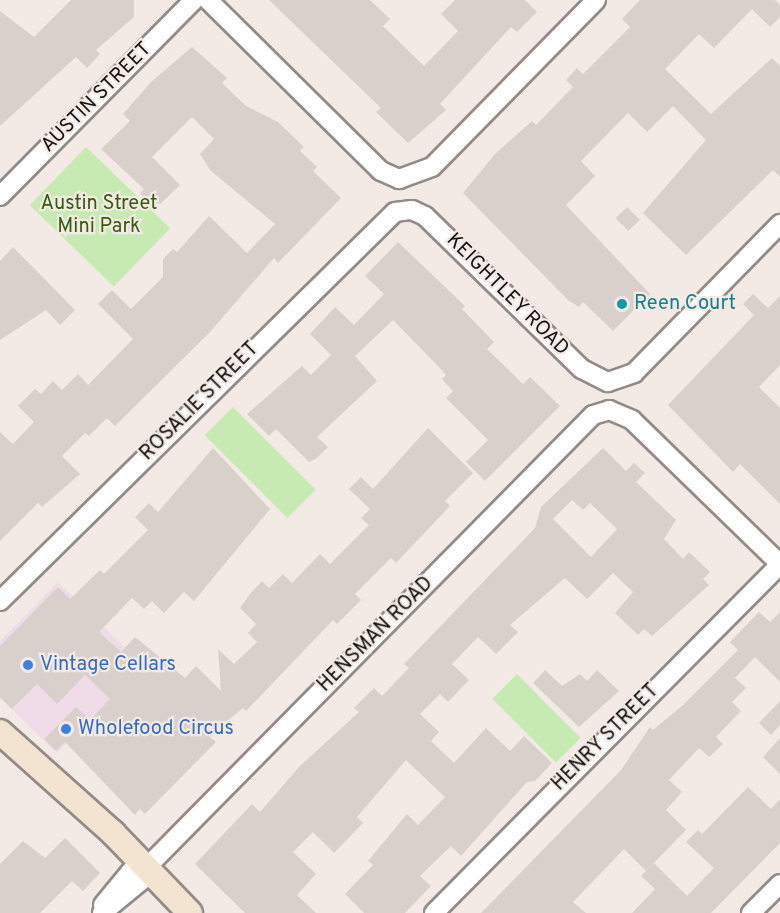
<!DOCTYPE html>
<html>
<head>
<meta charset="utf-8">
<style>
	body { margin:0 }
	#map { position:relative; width:780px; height:913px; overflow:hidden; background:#f3eae5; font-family:Overpass,sans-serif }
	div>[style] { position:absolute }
	.commercial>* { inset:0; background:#f0dbe9 }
	.green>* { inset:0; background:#c6eab1; transform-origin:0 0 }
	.building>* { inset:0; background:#d9d0cc; transform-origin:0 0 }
	.roads { filter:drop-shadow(2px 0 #938b87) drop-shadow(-2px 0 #938b87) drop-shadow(0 2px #938b87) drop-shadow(0 -2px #938b87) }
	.street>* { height:18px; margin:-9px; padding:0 9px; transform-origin:9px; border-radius:9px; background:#fff }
	.secondary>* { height:24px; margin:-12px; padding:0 12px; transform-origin:12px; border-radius:12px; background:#f2e4d0 }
	.dots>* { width:16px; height:16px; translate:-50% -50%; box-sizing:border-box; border:3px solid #f3eae5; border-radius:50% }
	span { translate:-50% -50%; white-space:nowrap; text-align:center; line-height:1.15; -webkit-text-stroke:4.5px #f3eae5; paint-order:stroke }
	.street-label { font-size:20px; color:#13100e }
	.park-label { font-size:20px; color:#345e0d }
	.culture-label { font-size:20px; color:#0d838f }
	.left { translate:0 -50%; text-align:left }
	.shop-label { font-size:20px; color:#366cbe }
</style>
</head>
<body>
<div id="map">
	<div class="commercial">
		<div style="clip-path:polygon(58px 582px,144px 666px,57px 753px,0 698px,0 641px)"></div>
	</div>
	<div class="green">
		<div style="left:86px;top:147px;width:117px;height:81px;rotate:44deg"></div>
		<div style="left:233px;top:407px;width:117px;height:40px;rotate:45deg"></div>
		<div style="left:517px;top:674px;width:90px;height:35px;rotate:45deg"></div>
	</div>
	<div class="building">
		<div style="clip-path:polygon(71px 0,134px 0,134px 17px,96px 50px,100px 54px,87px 68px,76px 57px,0 126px,0 11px,34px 37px)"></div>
		<div style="clip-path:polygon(269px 0,370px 0,390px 19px,383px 26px,424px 66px,458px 31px,441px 14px,455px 0,525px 0,537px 12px,517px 32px,511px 27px,440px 104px,446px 110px,408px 143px,376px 112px,381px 108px)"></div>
		<div style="clip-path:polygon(640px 0,775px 0,780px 5px,780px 17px,770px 27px,752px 9px,714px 48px,699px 34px,665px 69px,711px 114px,772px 58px,780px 66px,780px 177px,773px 170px,686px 255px,643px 213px,706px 140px,673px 106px,647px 132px,628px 113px,581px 161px,595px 176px,566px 205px,650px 294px,613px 331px,583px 302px,579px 307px,568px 300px,463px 193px,495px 154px,532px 121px,536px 125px,573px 87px,566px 80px,577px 68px,583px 74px,630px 27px,622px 19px)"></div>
		<div style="clip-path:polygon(192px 47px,227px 78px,222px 83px,246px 106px,278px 122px,304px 147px,300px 151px,317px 167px,313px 171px,341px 198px,278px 263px,274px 258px,210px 332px,115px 426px,107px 418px,89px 436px,85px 433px,62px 456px,80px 474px,42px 507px,38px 503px,0 541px,0 432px,13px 444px,34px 422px,18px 406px,35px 389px,41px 394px,53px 381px,62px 390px,78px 374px,88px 385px,133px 339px,98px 304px,112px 290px,131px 309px,163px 277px,163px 259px,173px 249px,177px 252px,209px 216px,247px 253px,275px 224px,210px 170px,200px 154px,214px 139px,192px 117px,152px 157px,180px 185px,155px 209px,140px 193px,144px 189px,101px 149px,130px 121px,123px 114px,151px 82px)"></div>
		<div style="left:627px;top:207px;width:18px;height:16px;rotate:45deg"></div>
		<div style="clip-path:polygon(398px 242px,465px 306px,462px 309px,494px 342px,487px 349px,523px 384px,530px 377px,560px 406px,485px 481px,466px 462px,488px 440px,446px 398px,453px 391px,442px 379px,446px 375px,439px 367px,393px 320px,355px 356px,377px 381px,317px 437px,328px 447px,317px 458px,309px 462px,276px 429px,269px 436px,247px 414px,302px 366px,311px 375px,331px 355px,310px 334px,335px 307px,354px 325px,384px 294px,365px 276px)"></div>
		<div style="clip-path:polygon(13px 247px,75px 310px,60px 325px,46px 310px,0 340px,0 261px)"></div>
		<div style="clip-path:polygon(753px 294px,768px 308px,780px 296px,780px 365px,759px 387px,780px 408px,780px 504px,740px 464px,733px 472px,668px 405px,754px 315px,743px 304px)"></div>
		<div style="clip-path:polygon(428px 428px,473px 473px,445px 501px,450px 506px,396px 563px,391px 558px,355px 594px,361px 600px,337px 624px,333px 620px,246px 711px,243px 708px,209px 736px,216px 742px,145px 814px,140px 809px,135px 815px,65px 742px,56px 751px,44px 739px,76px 707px,90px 720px,110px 699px,85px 675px,57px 704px,37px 684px,12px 709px,0 697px,0 646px,58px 587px,70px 599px,100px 570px,104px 574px,148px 530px,135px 517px,149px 503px,158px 512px,213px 448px,270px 509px,194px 601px,184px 592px,164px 613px,152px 601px,144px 609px,132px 598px,99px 632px,121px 652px,135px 637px,185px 678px,196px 666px,221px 691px,218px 649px,234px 664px,257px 642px,248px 633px,256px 624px,240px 608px,250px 594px,262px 581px,269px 588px,283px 574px,292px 583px,320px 554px,330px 564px,369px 525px,361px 518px,370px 509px,349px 489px,361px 477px,373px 489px)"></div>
		<div style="clip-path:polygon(evenodd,603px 448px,626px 471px,634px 463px,645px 473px,636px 482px,676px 520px,664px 539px,683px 559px,689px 552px,710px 572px,703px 579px,709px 585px,652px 636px,644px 629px,638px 635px,615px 613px,633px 592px,613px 573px,587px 599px,565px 578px,510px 625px,518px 632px,496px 654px,478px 637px,452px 664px,469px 680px,448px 702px,440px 694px,420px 714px,439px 732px,431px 741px,454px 763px,486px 728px,510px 751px,524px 736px,552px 763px,535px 781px,527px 782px,461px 856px,451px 846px,420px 876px,431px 886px,405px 913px,364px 913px,345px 894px,373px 865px,368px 861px,407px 814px,418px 825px,445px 797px,406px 760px,357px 817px,363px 823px,334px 853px,313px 832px,293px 852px,316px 874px,297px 895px,316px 913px,245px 913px,195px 864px,252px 804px,260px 812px,299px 767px,359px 712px,354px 708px,374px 688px,382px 696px,409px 668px,404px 664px,535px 528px,541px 507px,603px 448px,572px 500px,583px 510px,590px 503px,617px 529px,591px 557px,553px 519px,572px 500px)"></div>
		<div style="clip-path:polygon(759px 612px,770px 622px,780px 612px,780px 682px,755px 657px,735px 678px,746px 688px,732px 702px,741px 711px,716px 737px,723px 744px,709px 757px,699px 748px,669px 780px,682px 792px,666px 810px,686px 830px,646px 871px,624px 849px,573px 902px,586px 913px,481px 913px,621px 770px,650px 727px,653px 730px,683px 705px,738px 650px,730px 642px)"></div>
		<div style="clip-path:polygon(545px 670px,562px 686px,580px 674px,587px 681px,597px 670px,619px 691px,579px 727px,533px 683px)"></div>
		<div style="clip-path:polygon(780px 701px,780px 725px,771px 735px,759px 723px)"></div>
		<div style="clip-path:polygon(780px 738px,780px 774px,763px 757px)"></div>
		<div style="clip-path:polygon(748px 787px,771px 809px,780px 799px,780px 843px,711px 913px,632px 913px,655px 889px,641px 876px,654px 863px,687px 896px,714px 868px,686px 842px,698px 830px,702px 834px)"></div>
		<div style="clip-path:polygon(65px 838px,100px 873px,83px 891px,72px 881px,40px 913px,0 913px,0 864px,23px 841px,45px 858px)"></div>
	</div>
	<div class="roads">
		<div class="street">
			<div style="left:208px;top:0;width:243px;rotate:44.7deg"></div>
			<div style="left:381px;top:171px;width:20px;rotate:24deg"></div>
			<div style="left:399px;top:179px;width:35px;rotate:-20deg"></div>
			<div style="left:432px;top:167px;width:234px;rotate:-45.5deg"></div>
			<div style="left:0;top:196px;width:276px;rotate:-45.3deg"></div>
			<div style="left:0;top:601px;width:554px;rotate:-44.56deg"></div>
			<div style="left:395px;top:212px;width:17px;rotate:-7deg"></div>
			<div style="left:412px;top:210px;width:14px;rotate:25deg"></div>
			<div style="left:425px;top:216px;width:219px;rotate:44.3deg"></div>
			<div style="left:582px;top:369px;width:29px;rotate:27deg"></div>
			<div style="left:608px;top:382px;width:28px;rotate:-19deg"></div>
			<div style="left:634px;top:373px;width:209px;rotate:-45.6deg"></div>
			<div style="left:103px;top:905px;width:44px;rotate:-50.5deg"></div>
			<div style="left:131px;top:871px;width:16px;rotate:-14deg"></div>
			<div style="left:102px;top:913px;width:50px;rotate:-39.4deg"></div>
			<div style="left:141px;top:881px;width:15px;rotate:-67deg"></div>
			<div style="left:147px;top:867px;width:635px;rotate:-45.38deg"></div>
			<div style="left:593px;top:415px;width:17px;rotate:-17deg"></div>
			<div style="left:609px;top:410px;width:25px;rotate:23deg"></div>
			<div style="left:632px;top:420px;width:206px;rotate:44.2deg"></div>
			<div style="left:434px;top:913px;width:491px;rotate:-45.2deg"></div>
			<div style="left:751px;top:913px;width:41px;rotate:-45deg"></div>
		</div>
		<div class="secondary">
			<div style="left:0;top:732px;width:152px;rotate:41.8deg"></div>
			<div style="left:113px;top:833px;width:111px;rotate:46.1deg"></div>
		</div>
	</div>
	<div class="dots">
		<div style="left:622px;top:304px;background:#0f9aa8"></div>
		<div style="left:28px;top:665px;background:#3f7fe0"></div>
		<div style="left:66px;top:729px;background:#3f7fe0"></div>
	</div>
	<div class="street-label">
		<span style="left:97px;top:98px;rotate:-45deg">AUSTIN STREET</span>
		<span style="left:507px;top:295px;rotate:45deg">KEIGHTLEY ROAD</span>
		<span style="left:200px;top:402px;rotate:-45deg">ROSALIE STREET</span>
		<span style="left:376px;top:635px;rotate:-45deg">HENSMAN ROAD</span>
		<span style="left:606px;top:738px;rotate:-45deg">HENRY STREET</span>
	</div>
	<div class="park-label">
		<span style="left:99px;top:216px">Austin Street<br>Mini Park</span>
	</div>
	<div class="culture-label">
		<span class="left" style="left:634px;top:304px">Reen Court</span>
	</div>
	<div class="shop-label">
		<span class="left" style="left:40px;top:665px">Vintage Cellars</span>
		<span class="left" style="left:78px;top:729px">Wholefood Circus</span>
	</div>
</div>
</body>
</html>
